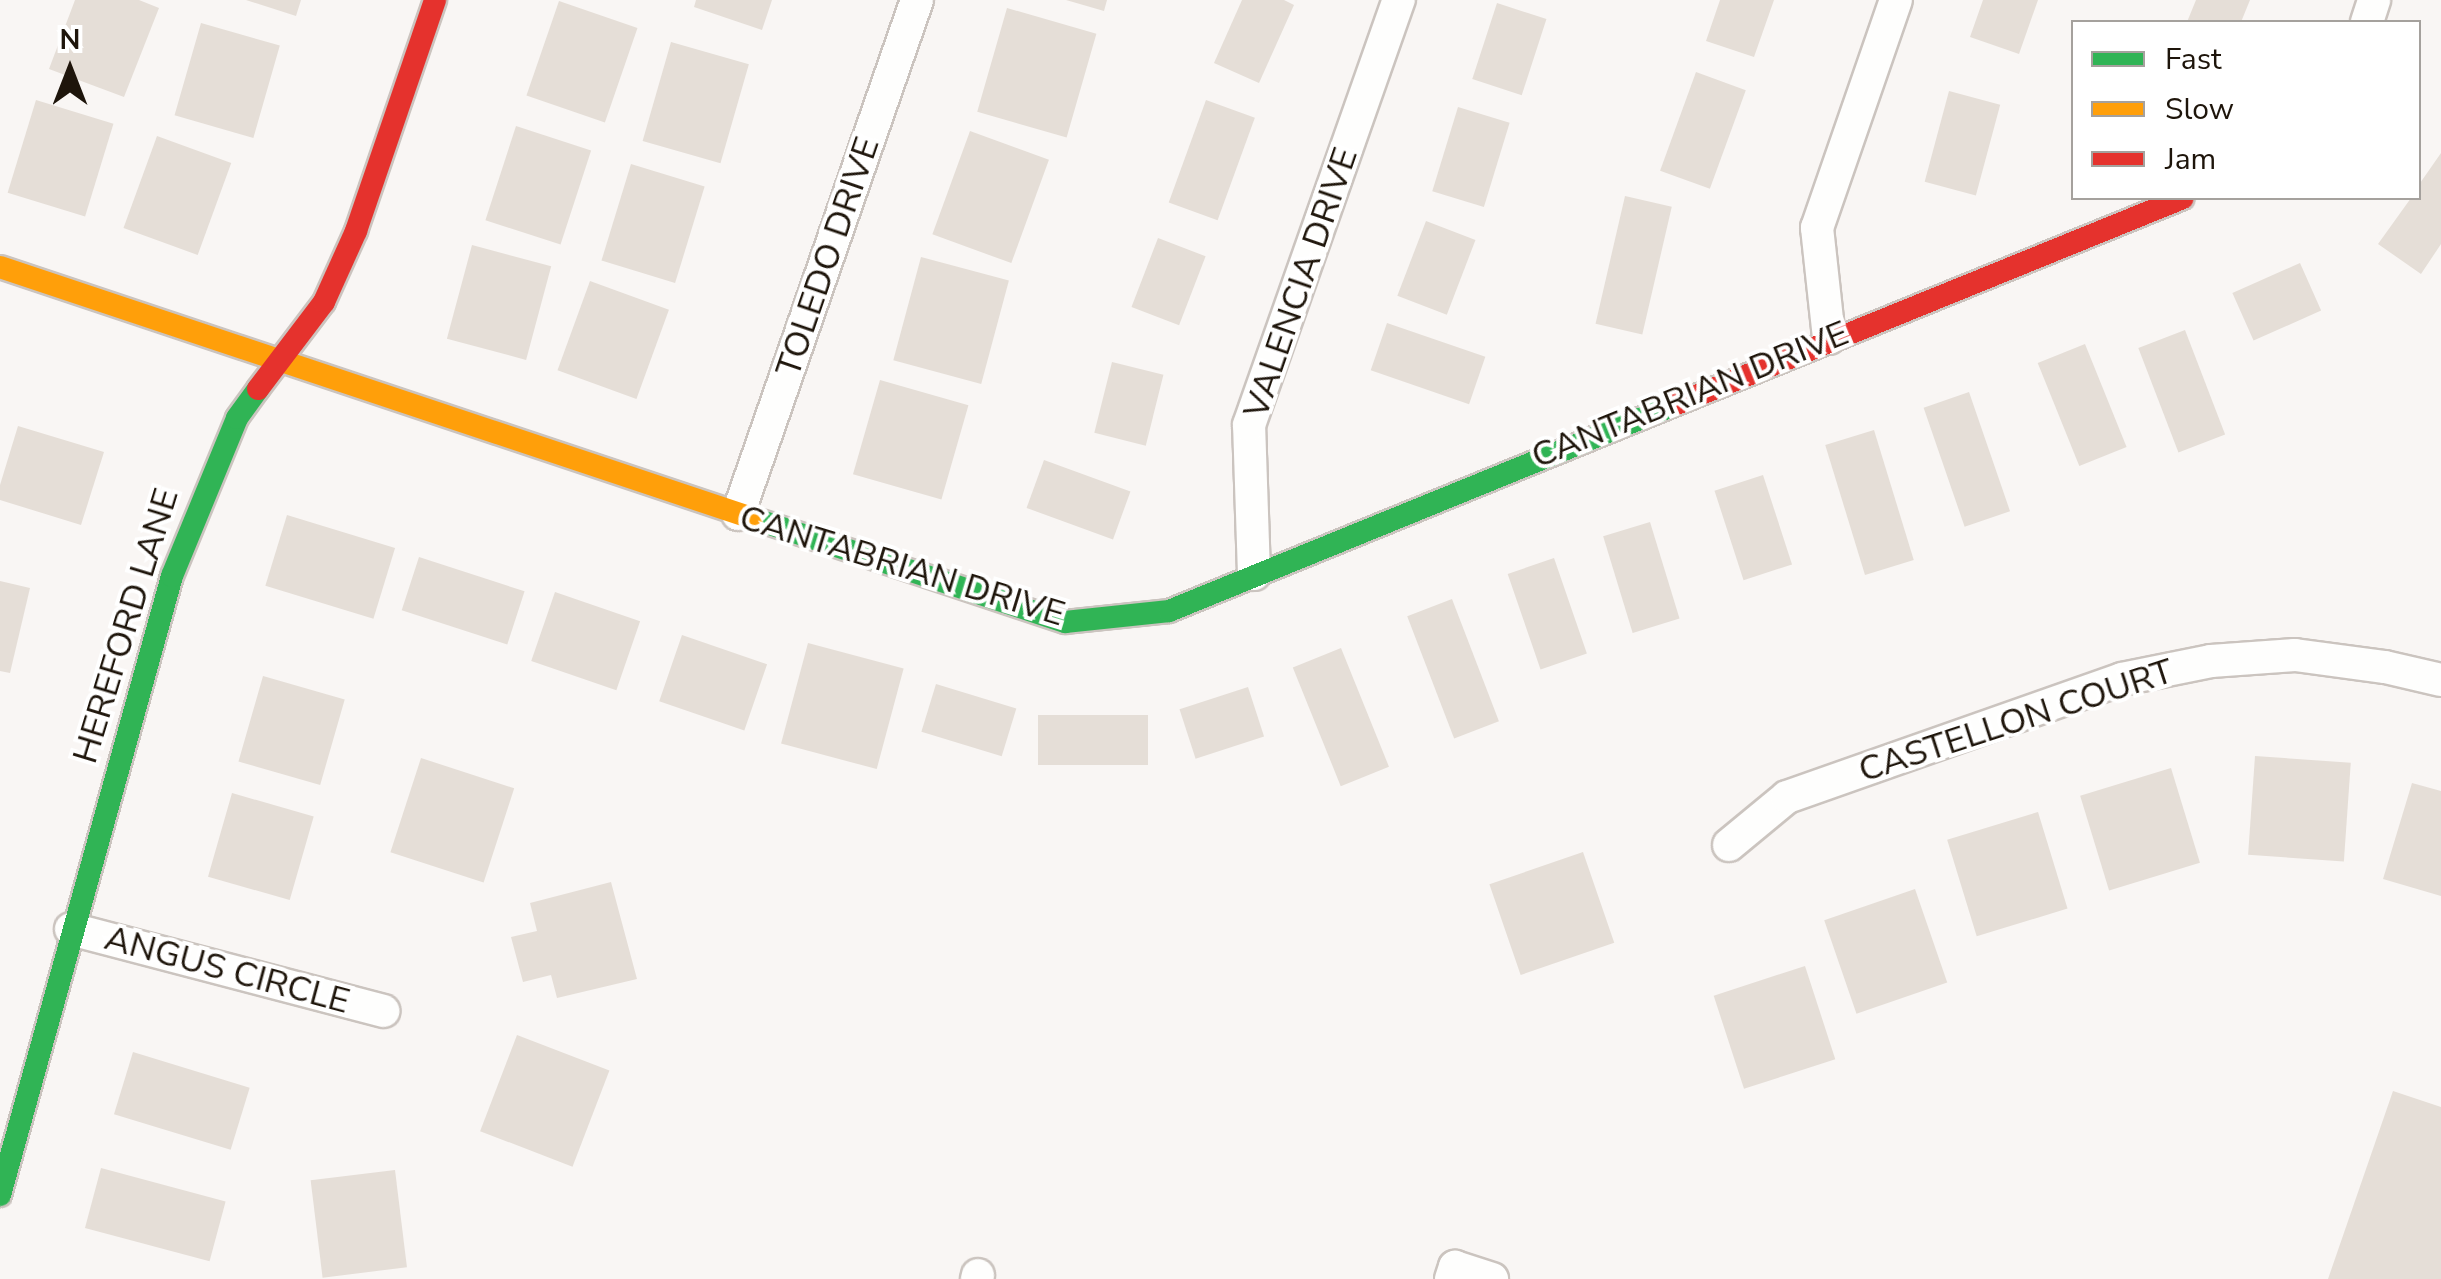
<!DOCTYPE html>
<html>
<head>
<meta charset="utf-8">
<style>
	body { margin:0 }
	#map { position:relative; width:2441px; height:1279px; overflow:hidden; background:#f9f6f4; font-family:"Nunito Sans",sans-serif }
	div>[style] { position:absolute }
	.building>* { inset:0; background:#e5ded7; transform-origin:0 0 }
	.roads { filter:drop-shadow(2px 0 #cbc4bf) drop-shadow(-2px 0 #cbc4bf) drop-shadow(0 2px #cbc4bf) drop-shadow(0 -2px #cbc4bf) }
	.street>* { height:32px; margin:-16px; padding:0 16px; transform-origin:16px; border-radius:16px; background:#fefefd }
	.fast>* { height:22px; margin:-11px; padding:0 11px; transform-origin:11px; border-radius:11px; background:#30b455 }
	.slow>* { height:22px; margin:-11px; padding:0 11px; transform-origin:11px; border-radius:11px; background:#ff9f0a }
	.jam>* { height:22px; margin:-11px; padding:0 11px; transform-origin:11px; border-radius:11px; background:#e5322d }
	span { translate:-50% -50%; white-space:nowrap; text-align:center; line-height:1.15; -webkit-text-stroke:8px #fff; paint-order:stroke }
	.street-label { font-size:35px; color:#1e150b }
	.legend { position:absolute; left:2071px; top:20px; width:350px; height:180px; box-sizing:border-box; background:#fff; border:2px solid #a5a19d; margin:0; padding:12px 18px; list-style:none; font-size:30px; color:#1e150b }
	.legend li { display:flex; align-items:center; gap:20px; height:50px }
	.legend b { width:50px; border:2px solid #a5a19d }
	.north { position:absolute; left:20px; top:20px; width:100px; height:100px; -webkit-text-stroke:8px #fff; paint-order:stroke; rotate:0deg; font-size:28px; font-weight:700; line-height:40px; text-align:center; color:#1e150b }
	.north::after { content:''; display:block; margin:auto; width:35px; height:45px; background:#1e150b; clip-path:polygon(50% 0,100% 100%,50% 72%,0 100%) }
</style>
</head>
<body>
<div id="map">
	<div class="building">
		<div style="clip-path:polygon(75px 0,139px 0,159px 8px,124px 97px,49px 69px)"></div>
		<div style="clip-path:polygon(246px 0,301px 0,296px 16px)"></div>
		<div style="clip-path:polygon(696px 0,772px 0,762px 30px,694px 7px)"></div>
		<div style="clip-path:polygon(1066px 0,1107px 0,1104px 11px)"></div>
		<div style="clip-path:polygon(1242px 0,1284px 0,1294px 5px,1259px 83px,1214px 63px)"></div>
		<div style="clip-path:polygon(1720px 0,1774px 0,1754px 57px,1706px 41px)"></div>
		<div style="clip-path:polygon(1983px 0,2038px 0,2019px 54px,1970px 37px)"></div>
		<div style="clip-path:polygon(2196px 0,2250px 0,2241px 22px,2187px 22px)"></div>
		<div style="left:559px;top:1px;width:83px;height:100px;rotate:19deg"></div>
		<div style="left:1497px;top:3px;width:52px;height:80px;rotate:18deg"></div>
		<div style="left:1007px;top:8px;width:93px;height:108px;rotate:16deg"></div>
		<div style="left:201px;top:23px;width:82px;height:96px;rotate:16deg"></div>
		<div style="left:671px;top:42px;width:81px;height:103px;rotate:16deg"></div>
		<div style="left:1696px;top:72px;width:53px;height:105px;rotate:20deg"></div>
		<div style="left:1949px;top:91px;width:53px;height:94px;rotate:15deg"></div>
		<div style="left:36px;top:100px;width:81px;height:97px;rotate:17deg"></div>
		<div style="left:1206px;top:100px;width:52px;height:109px;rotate:20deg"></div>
		<div style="left:1458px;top:107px;width:54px;height:88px;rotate:17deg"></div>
		<div style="left:516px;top:126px;width:79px;height:99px;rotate:18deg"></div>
		<div style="left:970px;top:131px;width:84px;height:110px;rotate:20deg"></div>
		<div style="left:157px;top:136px;width:79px;height:98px;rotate:20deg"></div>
		<div style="clip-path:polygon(2441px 153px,2441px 244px,2421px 274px,2378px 244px,2411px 198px,2418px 198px,2418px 186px)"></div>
		<div style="left:631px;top:164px;width:77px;height:101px;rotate:17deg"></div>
		<div style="left:1625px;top:196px;width:48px;height:131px;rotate:13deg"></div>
		<div style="left:1426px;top:221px;width:53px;height:80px;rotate:21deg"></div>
		<div style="left:1158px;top:238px;width:51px;height:74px;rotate:21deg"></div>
		<div style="left:472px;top:245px;width:82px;height:97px;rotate:15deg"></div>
		<div style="left:921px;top:257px;width:91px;height:107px;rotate:15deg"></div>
		<div style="left:2300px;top:263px;width:52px;height:74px;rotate:66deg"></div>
		<div style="left:590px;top:281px;width:84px;height:95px;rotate:20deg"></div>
		<div style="left:1387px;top:323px;width:104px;height:50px;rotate:19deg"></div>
		<div style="left:2185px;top:330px;width:112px;height:50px;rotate:69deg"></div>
		<div style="left:2085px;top:344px;width:111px;height:51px;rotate:68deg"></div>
		<div style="left:1112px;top:362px;width:53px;height:73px;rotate:14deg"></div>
		<div style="left:880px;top:380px;width:92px;height:98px;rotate:16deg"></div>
		<div style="left:1969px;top:392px;width:126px;height:48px;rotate:71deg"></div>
		<div style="clip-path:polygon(18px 426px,104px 452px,81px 525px,0 500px,0 485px)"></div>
		<div style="left:1874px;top:430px;width:136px;height:51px;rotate:73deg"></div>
		<div style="left:1044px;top:460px;width:92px;height:51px;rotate:20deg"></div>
		<div style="left:1763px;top:475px;width:94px;height:51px;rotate:72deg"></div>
		<div style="left:287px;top:515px;width:113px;height:74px;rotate:17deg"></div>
		<div style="left:1650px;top:522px;width:101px;height:49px;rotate:73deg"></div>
		<div style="left:419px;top:557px;width:111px;height:56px;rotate:18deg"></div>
		<div style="left:1554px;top:558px;width:101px;height:49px;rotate:71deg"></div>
		<div style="clip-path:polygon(0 581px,30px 588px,10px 673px,0 671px)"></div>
		<div style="left:555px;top:592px;width:90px;height:73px;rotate:19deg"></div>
		<div style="left:1452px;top:599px;width:131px;height:48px;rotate:69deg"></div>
		<div style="left:682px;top:635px;width:90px;height:70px;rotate:19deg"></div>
		<div style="left:808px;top:643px;width:99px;height:104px;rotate:15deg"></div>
		<div style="left:1341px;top:648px;width:128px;height:52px;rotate:68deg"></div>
		<div style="left:263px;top:676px;width:85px;height:89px;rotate:16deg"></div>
		<div style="left:936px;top:684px;width:84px;height:50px;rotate:17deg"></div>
		<div style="left:1248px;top:687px;width:52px;height:72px;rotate:72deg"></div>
		<div style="left:1038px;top:715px;width:110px;height:50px"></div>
		<div style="left:2255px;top:756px;width:96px;height:99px;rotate:4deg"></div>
		<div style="left:421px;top:758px;width:98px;height:99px;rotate:18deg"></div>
		<div style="left:2171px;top:768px;width:99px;height:95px;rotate:73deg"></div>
		<div style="clip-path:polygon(2412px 783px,2441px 791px,2441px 896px,2383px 879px)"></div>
		<div style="left:232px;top:793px;width:85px;height:87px;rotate:16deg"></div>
		<div style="left:2038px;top:812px;width:101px;height:95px;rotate:73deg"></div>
		<div style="left:1583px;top:852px;width:96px;height:99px;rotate:71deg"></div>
		<div style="clip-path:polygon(611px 882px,637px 979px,557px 998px,551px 975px,523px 982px,511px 937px,537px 931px,530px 903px)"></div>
		<div style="left:1915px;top:889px;width:99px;height:96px;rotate:71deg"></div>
		<div style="left:1805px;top:966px;width:98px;height:96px;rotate:72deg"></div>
		<div style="left:517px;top:1035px;width:99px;height:103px;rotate:21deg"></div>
		<div style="left:133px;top:1052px;width:122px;height:65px;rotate:17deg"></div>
		<div style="clip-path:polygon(2393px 1091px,2441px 1107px,2441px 1279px,2328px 1279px)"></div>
		<div style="left:101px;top:1168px;width:129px;height:62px;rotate:15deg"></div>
		<div style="left:395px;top:1170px;width:98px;height:85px;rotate:83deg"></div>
	</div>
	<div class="roads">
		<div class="street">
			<div style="left:2367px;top:22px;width:23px;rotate:-72deg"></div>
			<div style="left:1829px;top:338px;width:111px;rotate:-96.2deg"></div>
			<div style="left:1817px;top:228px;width:241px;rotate:-70.9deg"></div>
			<div style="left:738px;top:514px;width:544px;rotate:-70.8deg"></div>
			<div style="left:1254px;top:574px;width:149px;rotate:-91.9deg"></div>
			<div style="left:1249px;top:425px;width:451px;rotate:-70.6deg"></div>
			<div style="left:1729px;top:845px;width:75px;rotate:-39.6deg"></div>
			<div style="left:1787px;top:797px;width:355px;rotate:-19.4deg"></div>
			<div style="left:2122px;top:679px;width:91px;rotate:-11.4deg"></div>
			<div style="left:2211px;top:661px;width:84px;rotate:-4.1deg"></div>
			<div style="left:2295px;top:655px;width:91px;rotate:7.6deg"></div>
			<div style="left:2385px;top:667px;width:57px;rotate:13.1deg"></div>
			<div style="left:71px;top:929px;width:323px;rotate:14.7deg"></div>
			<div style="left:977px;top:1279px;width:4px;rotate:-76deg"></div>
			<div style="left:1451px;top:1279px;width:13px;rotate:-72deg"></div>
			<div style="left:1455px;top:1267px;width:39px;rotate:18deg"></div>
		</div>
		<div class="fast">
			<div style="left:752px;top:518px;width:330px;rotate:18.4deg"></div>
			<div style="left:1065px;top:622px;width:105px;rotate:-6deg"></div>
			<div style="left:1169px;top:611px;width:545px;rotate:-22.19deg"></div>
			<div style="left:0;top:1195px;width:642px;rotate:-74.47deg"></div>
			<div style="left:172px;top:576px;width:171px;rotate:-67.6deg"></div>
			<div style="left:237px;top:418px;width:36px;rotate:-54deg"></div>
		</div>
		<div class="slow">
			<div style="left:0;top:267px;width:793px;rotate:18.46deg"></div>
		</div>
		<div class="jam">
			<div style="left:258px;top:389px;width:109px;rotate:-52.8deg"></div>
			<div style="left:324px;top:302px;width:78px;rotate:-65.7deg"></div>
			<div style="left:356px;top:231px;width:244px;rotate:-71.1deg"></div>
			<div style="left:1674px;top:405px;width:549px;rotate:-22.13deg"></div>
		</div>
	</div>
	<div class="street-label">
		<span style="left:828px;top:257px;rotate:-71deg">TOLEDO DRIVE</span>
		<span style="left:1301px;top:283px;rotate:-71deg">VALENCIA DRIVE</span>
		<span style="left:1690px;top:395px;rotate:-22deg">CANTABRIAN DRIVE</span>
		<span style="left:902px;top:566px;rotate:17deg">CANTABRIAN DRIVE</span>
		<span style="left:126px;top:626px;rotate:-73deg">HEREFORD LANE</span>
		<span style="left:2016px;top:721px;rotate:-18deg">CASTELLON COURT</span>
		<span style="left:227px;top:970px;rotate:15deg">ANGUS CIRCLE</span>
	</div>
	<ul class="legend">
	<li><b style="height:12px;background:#30b455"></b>Fast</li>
	<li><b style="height:12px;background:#ff9f0a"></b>Slow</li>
	<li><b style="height:12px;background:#e5322d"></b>Jam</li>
	</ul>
	<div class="north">N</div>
</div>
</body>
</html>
